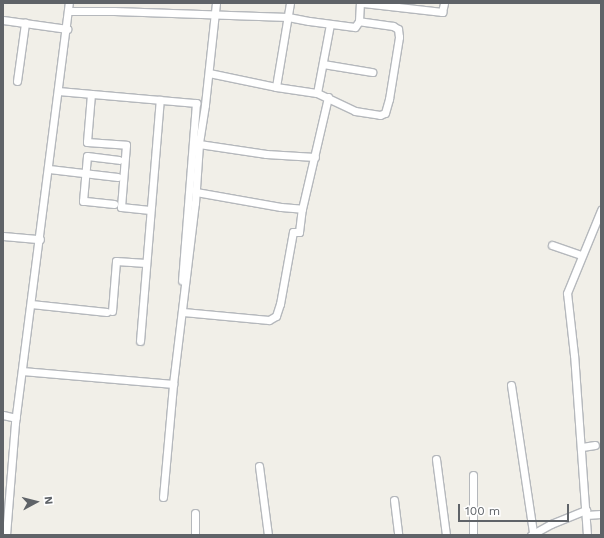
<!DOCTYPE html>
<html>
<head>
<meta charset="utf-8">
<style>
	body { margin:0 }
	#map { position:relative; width:604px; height:538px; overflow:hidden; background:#f1efe8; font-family:"Work Sans",sans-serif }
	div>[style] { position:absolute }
	.roads { filter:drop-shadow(1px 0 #b5b8bc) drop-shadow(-1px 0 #b5b8bc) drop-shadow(0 1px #b5b8bc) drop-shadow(0 -1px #b5b8bc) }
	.minor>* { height:7px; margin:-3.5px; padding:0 3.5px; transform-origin:3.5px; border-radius:3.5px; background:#fff }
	span { translate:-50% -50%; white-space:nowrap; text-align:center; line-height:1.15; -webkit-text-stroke:3px #fff; paint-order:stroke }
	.frame { position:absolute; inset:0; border:4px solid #5f6368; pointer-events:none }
	.north { position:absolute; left:16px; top:482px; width:40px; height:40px; -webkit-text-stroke:3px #fff; paint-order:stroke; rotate:83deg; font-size:11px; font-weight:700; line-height:16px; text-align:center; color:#5f6368 }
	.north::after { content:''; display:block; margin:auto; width:14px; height:18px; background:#5f6368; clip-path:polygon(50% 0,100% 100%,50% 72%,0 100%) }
	.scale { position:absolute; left:458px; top:504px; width:111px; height:18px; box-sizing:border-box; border:2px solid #5f6368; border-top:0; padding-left:5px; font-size:12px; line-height:14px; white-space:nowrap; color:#5f6368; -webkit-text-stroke:3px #fff; paint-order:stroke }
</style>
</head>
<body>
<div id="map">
	<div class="roads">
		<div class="minor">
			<div style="left:216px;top:3px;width:103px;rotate:96.2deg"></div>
			<div style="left:205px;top:105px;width:39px;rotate:99deg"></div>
			<div style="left:199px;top:144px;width:68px;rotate:8.5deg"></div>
			<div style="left:266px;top:154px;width:49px;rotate:3.5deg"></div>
			<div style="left:290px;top:3px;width:85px;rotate:99.5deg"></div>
			<div style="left:276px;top:87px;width:41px;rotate:8.3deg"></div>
			<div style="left:317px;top:93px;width:42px;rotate:25.3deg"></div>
			<div style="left:355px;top:111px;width:25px;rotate:9deg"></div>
			<div style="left:380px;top:115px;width:5px;rotate:-22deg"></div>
			<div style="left:385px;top:113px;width:15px;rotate:-74deg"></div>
			<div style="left:389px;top:99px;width:63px;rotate:-80.8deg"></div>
			<div style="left:399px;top:37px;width:8px;rotate:-97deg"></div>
			<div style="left:398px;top:29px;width:6px;rotate:-149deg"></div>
			<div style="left:393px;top:26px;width:34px;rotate:-172deg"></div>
			<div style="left:363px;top:3px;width:80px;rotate:6.5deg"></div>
			<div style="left:442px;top:12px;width:9px;rotate:-77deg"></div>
			<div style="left:69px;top:11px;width:45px"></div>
			<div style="left:114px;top:11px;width:174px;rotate:2deg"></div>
			<div style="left:288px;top:17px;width:21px;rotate:11deg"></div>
			<div style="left:309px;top:21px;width:46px;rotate:7.4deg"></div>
			<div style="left:355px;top:27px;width:7px;rotate:-56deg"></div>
			<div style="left:359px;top:21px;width:18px;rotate:-87deg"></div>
			<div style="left:3px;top:20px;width:65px;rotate:8deg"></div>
			<div style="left:323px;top:64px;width:50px;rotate:9.3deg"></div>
			<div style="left:209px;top:73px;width:68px;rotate:11.8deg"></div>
			<div style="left:17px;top:81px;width:59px;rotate:-82.1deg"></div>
			<div style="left:58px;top:91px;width:139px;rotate:5deg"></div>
			<div style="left:196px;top:103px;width:178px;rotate:94.5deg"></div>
			<div style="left:317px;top:93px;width:70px;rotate:-79.3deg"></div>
			<div style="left:91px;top:94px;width:48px;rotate:94.8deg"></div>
			<div style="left:87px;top:142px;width:39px;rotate:4deg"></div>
			<div style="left:126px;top:145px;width:62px;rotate:94.6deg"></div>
			<div style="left:121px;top:207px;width:29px;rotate:6deg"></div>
			<div style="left:49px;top:169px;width:69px;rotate:6.6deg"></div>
			<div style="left:196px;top:192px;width:86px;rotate:10deg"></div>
			<div style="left:281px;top:207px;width:21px;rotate:5deg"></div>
			<div style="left:302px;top:209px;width:115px;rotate:-76.9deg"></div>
			<div style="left:114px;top:204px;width:31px;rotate:-174deg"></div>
			<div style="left:83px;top:201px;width:45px;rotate:-84.9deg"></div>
			<div style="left:87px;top:156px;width:32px;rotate:7deg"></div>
			<div style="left:3px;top:236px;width:37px;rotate:5deg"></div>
			<div style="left:552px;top:245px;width:31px;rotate:19deg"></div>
			<div style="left:31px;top:304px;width:76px;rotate:6deg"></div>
			<div style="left:112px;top:311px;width:50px;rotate:-85.4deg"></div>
			<div style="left:116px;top:261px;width:30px;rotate:4deg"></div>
			<div style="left:183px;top:312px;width:86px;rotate:5.3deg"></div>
			<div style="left:269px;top:320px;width:8px;rotate:-30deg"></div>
			<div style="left:276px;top:316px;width:13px;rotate:-72deg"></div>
			<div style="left:280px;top:304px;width:73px;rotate:-79.8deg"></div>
			<div style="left:293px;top:232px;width:6px"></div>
			<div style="left:299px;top:232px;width:23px;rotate:-83deg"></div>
			<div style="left:140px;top:341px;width:242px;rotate:-85.3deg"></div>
			<div style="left:22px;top:371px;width:152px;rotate:4.9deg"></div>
			<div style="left:511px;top:385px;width:150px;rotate:81.5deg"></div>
			<div style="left:3px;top:415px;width:13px;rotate:13deg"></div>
			<div style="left:582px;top:447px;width:13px;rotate:-9deg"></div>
			<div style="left:436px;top:459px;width:77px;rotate:82.5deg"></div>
			<div style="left:259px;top:466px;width:70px;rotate:82.6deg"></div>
			<div style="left:473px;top:475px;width:60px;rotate:90deg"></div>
			<div style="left:163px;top:497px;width:113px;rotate:-84.9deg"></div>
			<div style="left:173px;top:384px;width:182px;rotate:-83.1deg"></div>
			<div style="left:195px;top:203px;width:59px;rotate:-86.1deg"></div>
			<div style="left:394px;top:500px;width:35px;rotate:83deg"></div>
			<div style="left:195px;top:513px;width:22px;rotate:90deg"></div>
			<div style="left:586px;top:515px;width:15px;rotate:-4deg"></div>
			<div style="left:6px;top:535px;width:112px;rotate:-85.4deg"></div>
			<div style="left:15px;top:423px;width:423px;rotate:-82.7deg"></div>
			<div style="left:531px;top:535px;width:23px;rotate:-29deg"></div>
			<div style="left:551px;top:524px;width:38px;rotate:-22deg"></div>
			<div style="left:587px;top:535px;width:180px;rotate:-94.1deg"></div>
			<div style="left:574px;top:355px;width:62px;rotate:-96.4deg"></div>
			<div style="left:567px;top:293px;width:90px;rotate:-67.7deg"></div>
		</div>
	</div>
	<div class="frame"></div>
	<div class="north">N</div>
	<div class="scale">100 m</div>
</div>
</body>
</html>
